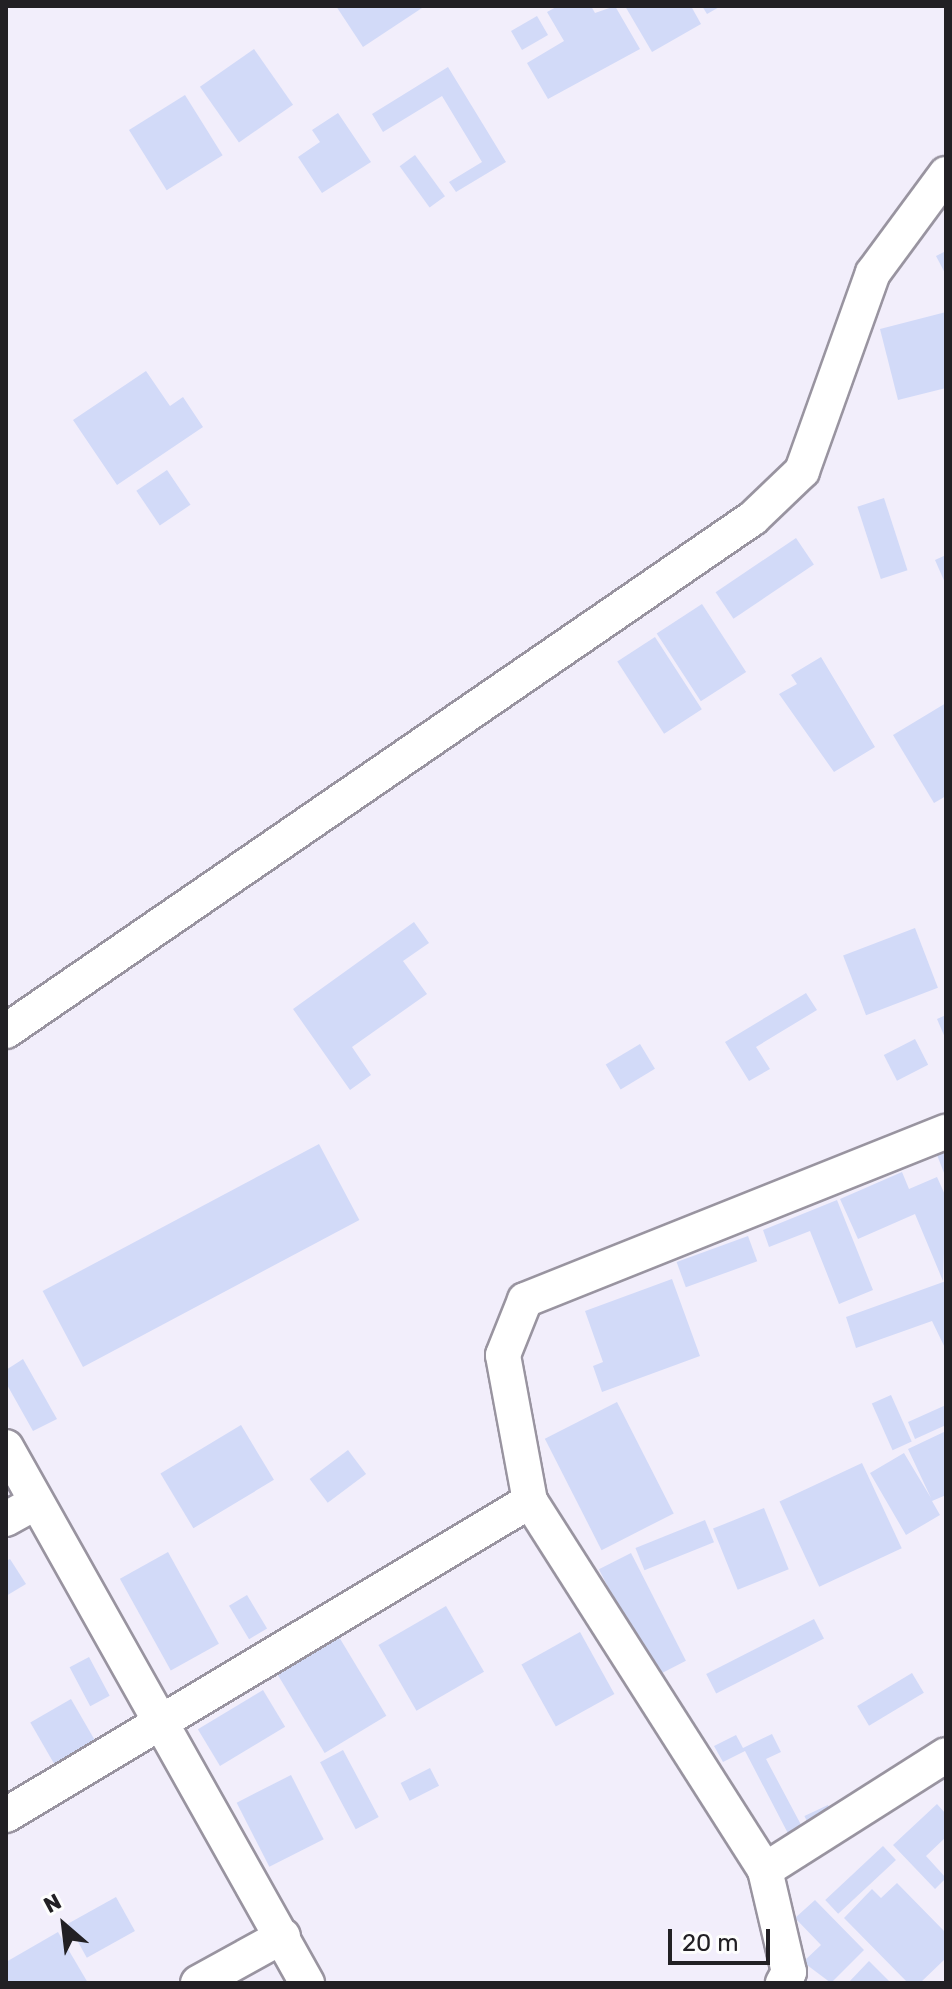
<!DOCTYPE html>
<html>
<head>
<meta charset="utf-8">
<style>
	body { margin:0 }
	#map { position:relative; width:952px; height:1989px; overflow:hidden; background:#f2eefb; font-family:Rubik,sans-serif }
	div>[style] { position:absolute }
	.building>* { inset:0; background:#d2daf8; transform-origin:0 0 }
	.roads { filter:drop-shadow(2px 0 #9994a0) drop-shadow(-2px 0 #9994a0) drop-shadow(0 2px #9994a0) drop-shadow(0 -2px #9994a0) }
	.street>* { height:34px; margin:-17px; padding:0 17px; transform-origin:17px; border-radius:17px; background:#fff }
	span { translate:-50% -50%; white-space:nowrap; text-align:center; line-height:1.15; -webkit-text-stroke:6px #fdfdfd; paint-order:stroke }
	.frame { position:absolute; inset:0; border:8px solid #222024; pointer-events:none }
	.north { position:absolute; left:24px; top:1885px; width:80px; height:80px; -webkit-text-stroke:6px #fdfdfd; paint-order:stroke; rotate:332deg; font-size:22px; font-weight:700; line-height:32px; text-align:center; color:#222024 }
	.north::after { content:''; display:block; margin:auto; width:28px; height:36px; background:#222024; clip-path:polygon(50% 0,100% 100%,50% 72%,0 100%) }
	.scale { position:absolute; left:668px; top:1929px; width:102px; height:36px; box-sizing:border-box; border:4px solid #222024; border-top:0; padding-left:10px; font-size:24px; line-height:28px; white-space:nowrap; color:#222024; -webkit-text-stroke:6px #fdfdfd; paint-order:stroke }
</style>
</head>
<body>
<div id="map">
	<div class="building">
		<div style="clip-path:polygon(336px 6px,425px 6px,363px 47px)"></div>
		<div style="clip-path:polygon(558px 6px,591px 6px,595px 13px,615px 6px,640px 49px,548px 99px,527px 63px,564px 41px,547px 12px)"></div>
		<div style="clip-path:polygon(625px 6px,691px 6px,701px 24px,652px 52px)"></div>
		<div style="clip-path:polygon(702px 6px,721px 6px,707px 14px)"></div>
		<div style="left:537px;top:16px;width:22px;height:30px;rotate:60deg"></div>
		<div style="left:254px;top:49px;width:68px;height:66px;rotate:55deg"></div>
		<div style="clip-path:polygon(448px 67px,506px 162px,456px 192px,449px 182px,482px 162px,442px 96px,383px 132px,372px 114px)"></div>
		<div style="left:185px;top:95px;width:71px;height:66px;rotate:58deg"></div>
		<div style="clip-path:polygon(338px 113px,371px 162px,322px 193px,298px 157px,320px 142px,312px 130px)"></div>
		<div style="left:415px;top:155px;width:51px;height:19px;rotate:54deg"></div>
		<div style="clip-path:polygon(946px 251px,946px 275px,936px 256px)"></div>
		<div style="clip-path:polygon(946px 312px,946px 388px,898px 400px,880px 329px)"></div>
		<div style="clip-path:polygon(146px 371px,170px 406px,183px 397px,203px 427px,117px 485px,73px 420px)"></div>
		<div style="left:167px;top:470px;width:42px;height:37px;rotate:56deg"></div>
		<div style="left:884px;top:498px;width:76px;height:28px;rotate:72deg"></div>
		<div style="left:796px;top:538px;width:32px;height:97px;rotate:56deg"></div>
		<div style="clip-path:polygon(946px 555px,946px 585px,935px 560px)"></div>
		<div style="left:702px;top:604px;width:81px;height:54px;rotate:57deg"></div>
		<div style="left:655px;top:637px;width:86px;height:45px;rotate:57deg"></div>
		<div style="clip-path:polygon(821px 657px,875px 747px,834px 772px,779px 694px,797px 684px,791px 675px)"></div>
		<div style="clip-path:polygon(946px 703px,946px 796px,934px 803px,893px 735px)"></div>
		<div style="clip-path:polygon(414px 922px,429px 943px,403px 961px,427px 994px,352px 1047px,371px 1075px,350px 1090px,293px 1009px)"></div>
		<div style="left:915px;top:928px;width:64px;height:77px;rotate:69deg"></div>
		<div style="clip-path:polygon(806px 993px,817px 1010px,756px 1047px,770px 1069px,749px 1081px,725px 1042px)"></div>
		<div style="clip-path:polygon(946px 1015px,946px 1040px,937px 1019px)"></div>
		<div style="left:915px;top:1039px;width:29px;height:35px;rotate:63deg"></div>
		<div style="left:640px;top:1044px;width:29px;height:40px;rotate:59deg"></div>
		<div style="left:319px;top:1144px;width:86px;height:313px;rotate:62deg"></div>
		<div style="clip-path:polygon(946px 1151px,946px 1178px,937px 1155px)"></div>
		<div style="clip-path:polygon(902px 1172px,909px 1189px,937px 1177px,946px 1197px,943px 1281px,915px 1214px,858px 1239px,840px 1199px)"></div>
		<div style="clip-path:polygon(837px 1200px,873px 1290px,839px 1304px,810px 1231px,769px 1247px,763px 1230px)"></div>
		<div style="left:748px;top:1236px;width:27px;height:76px;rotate:70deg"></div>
		<div style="clip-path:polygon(672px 1279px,700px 1356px,602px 1392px,593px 1366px,603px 1362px,585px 1311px)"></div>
		<div style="clip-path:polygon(946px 1281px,946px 1350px,932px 1321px,856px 1348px,846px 1317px)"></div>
		<div style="clip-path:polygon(23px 1359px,57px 1419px,33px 1431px,6px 1383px,6px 1370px)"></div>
		<div style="left:891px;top:1395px;width:51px;height:21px;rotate:66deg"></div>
		<div style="left:617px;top:1402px;width:125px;height:81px;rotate:63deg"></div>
		<div style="clip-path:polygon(946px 1405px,946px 1425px,915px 1439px,908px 1422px)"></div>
		<div style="left:241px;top:1425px;width:64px;height:94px;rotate:59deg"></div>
		<div style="clip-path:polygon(946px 1431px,946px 1495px,932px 1501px,940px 1515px,906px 1535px,870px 1473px,904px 1453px,931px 1498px,908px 1449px)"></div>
		<div style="left:348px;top:1450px;width:30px;height:48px;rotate:53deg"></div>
		<div style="left:862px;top:1463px;width:94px;height:91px;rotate:65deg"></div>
		<div style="left:764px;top:1508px;width:66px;height:55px;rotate:68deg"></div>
		<div style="left:705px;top:1520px;width:24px;height:75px;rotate:68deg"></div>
		<div style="left:168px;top:1552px;width:105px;height:55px;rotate:61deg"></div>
		<div style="left:631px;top:1553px;width:121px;height:36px;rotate:63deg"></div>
		<div style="clip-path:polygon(10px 1559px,26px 1584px,6px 1596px,6px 1561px)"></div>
		<div style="left:247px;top:1595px;width:39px;height:21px;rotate:59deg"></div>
		<div style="left:446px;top:1606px;width:76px;height:78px;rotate:60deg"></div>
		<div style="left:814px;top:1619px;width:22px;height:121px;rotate:63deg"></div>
		<div style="left:580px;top:1632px;width:71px;height:67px;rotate:61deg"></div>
		<div style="left:339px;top:1637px;width:92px;height:72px;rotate:59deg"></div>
		<div style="left:89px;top:1657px;width:44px;height:22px;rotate:62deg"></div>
		<div style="left:912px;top:1673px;width:23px;height:64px;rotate:59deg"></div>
		<div style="left:263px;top:1690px;width:43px;height:76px;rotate:59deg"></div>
		<div style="left:71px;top:1699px;width:52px;height:47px;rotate:60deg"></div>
		<div style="clip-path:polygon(772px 1734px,781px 1752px,766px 1759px,807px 1836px,793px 1843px,745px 1751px,723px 1762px,714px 1746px,736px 1735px,743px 1748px)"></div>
		<div style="left:343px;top:1750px;width:76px;height:26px;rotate:62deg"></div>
		<div style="left:430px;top:1768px;width:20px;height:33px;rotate:63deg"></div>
		<div style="left:291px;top:1775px;width:72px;height:61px;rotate:63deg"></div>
		<div style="clip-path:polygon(937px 1804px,946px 1814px,946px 1837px,926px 1856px,946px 1878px,935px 1889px,893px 1845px)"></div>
		<div style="left:828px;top:1805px;width:19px;height:26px;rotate:65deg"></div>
		<div style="left:883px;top:1846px;width:19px;height:79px;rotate:47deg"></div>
		<div style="clip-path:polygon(897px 1883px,946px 1933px,946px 1958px,920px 1983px,908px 1983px,844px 1918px,872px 1889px,881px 1898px)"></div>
		<div style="left:116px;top:1897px;width:39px;height:55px;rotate:61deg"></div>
		<div style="clip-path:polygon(815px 1900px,864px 1950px,831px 1983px,803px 1962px,821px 1945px,795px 1918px)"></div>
		<div style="clip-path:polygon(58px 1932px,88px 1983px,7px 1983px,6px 1962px)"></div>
		<div style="clip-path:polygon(869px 1961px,891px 1983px,848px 1983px)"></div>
	</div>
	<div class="roads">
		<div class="street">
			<div style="left:6px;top:1031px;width:906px;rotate:-34.48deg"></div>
			<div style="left:753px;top:518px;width:68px;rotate:-43.8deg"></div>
			<div style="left:802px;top:471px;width:210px;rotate:-70.3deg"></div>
			<div style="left:873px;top:273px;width:123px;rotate:-53.6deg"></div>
			<div style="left:6px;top:1447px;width:615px;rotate:60.68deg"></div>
			<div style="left:530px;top:1501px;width:437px;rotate:57.5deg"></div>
			<div style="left:765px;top:1870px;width:105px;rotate:76.8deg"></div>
			<div style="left:789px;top:1972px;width:13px;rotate:119deg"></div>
			<div style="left:6px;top:1519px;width:33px;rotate:-29deg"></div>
			<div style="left:6px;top:1815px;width:611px;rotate:-30.93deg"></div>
			<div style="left:530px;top:1501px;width:148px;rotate:-100.5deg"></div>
			<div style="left:503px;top:1355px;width:59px;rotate:-68.2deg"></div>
			<div style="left:525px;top:1300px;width:453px;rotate:-21.8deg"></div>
			<div style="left:765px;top:1870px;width:214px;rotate:-32.4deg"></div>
			<div style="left:198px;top:1983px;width:97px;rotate:-28.9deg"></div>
		</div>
	</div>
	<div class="frame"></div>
	<div class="north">N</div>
	<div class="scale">20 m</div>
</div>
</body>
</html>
